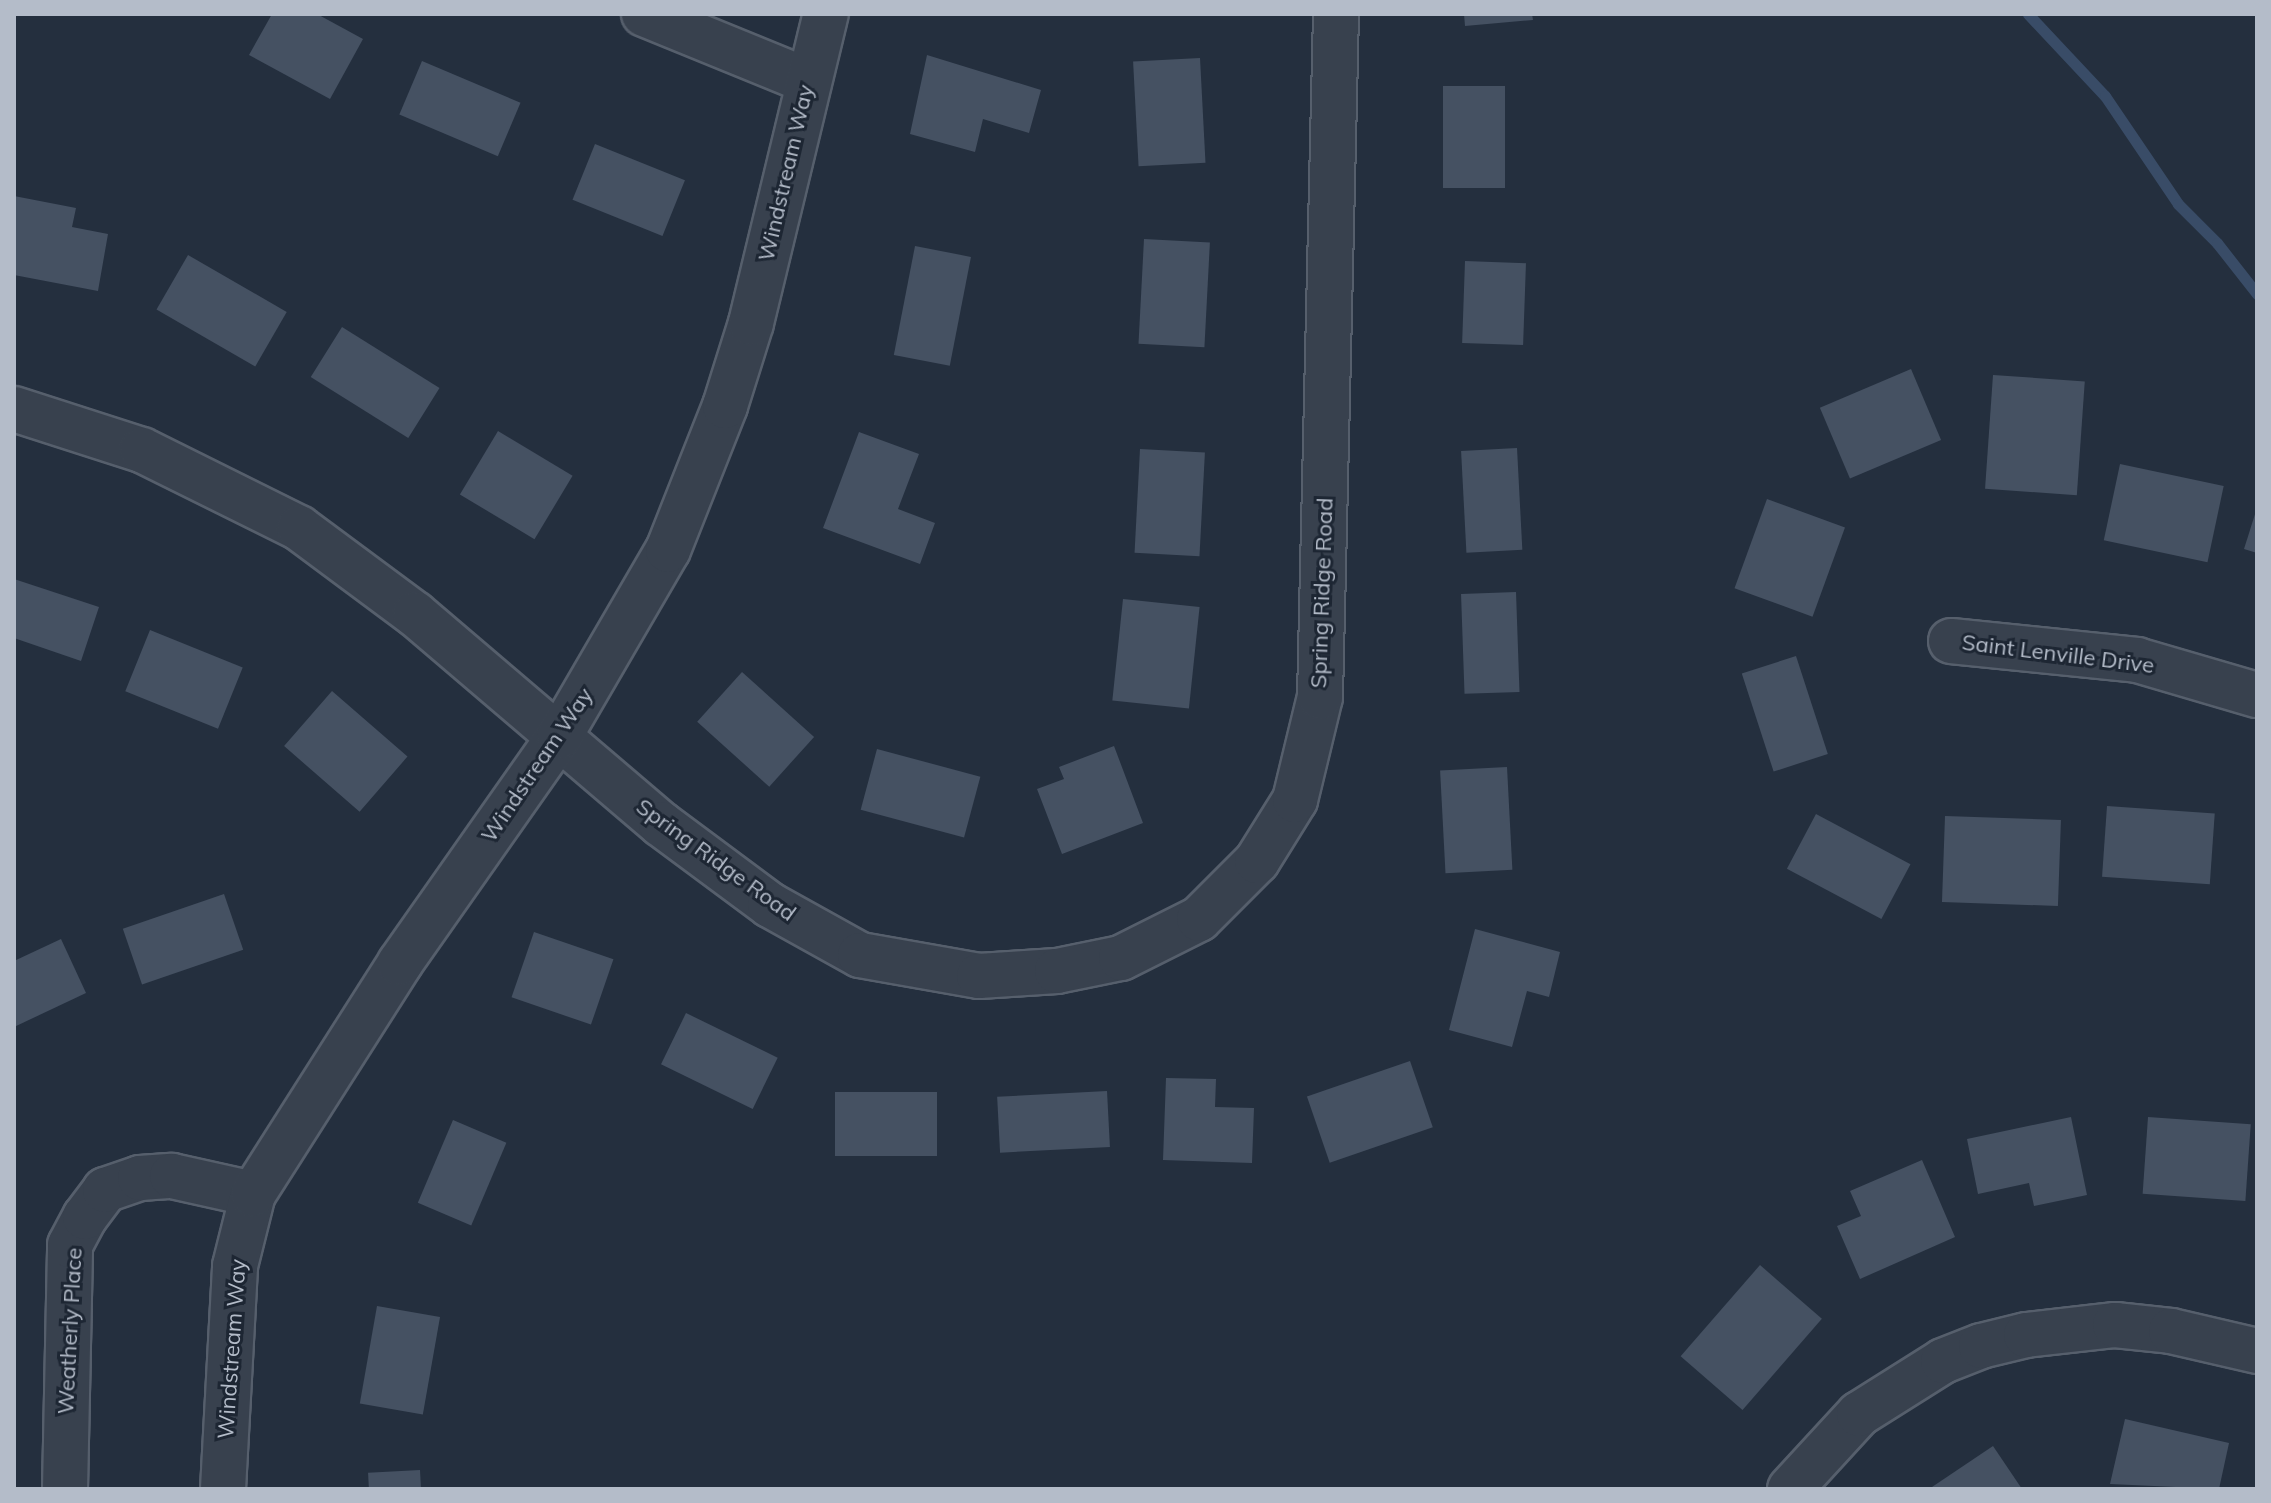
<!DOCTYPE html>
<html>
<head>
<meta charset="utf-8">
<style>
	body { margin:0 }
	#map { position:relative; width:2271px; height:1503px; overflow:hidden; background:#242f3e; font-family:Mulish,sans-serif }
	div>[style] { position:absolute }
	.stream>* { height:11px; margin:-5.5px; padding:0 5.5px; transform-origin:5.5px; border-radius:5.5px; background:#394c67 }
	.building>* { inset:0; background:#455162; transform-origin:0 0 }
	.roads { filter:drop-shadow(2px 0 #565f6c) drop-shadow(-2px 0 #565f6c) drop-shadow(0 2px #565f6c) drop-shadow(0 -2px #565f6c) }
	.minor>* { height:44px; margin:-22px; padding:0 22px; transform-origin:22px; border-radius:22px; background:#38414e }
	span { translate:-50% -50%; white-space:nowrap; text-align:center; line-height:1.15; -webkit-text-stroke:6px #1d2633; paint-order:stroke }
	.street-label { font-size:22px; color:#b4bcc9 }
	.frame { position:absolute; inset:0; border:16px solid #b4bcc9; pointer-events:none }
</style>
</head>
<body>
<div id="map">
	<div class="stream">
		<div style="left:2028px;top:14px;width:112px;rotate:46.8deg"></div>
		<div style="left:2105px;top:96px;width:130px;rotate:55.9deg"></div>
		<div style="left:2178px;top:204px;width:55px;rotate:45deg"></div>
		<div style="left:2217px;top:243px;width:65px;rotate:51.9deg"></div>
	</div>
	<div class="building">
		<div style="clip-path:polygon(272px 14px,317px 14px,363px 39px,330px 99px,249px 55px)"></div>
		<div style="clip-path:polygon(1464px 14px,1532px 14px,1533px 20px,1465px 26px)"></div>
		<div style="clip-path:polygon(927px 55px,1041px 90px,1029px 133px,983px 119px,975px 152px,910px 134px)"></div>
		<div style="left:1200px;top:58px;width:105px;height:67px;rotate:87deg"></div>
		<div style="left:422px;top:61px;width:107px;height:58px;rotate:23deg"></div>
		<div style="left:1443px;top:86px;width:62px;height:102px"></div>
		<div style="left:595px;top:144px;width:97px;height:60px;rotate:22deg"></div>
		<div style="clip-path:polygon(14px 196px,76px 208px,72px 227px,108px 234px,98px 291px,14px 275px)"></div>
		<div style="left:1144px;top:239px;width:66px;height:105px;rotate:3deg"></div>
		<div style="left:915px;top:246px;width:57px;height:111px;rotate:11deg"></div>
		<div style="left:188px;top:255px;width:114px;height:63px;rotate:30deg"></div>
		<div style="left:1465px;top:261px;width:61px;height:82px;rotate:2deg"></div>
		<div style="left:342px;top:327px;width:115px;height:59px;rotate:32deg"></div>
		<div style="left:1911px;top:369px;width:77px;height:99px;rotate:67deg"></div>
		<div style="left:1993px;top:375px;width:92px;height:114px;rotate:4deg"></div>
		<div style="left:498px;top:431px;width:87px;height:74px;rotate:31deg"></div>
		<div style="clip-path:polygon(859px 432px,919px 454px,898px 509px,935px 523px,920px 564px,823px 528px)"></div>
		<div style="left:1517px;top:448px;width:102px;height:56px;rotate:87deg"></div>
		<div style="left:1140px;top:449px;width:65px;height:104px;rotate:3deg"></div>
		<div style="left:2120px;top:464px;width:106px;height:78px;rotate:12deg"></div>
		<div style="left:1767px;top:499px;width:83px;height:95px;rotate:20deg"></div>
		<div style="clip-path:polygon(2256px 511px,2257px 511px,2257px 553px,2244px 549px)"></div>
		<div style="clip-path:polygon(14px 579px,99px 607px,81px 661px,14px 638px)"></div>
		<div style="left:1516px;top:592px;width:100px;height:55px;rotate:88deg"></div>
		<div style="left:1123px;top:599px;width:77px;height:102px;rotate:6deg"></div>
		<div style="left:150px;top:630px;width:100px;height:66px;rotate:22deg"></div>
		<div style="left:1796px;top:656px;width:103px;height:57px;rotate:72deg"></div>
		<div style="left:742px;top:672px;width:97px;height:67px;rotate:42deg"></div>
		<div style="left:332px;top:691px;width:100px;height:73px;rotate:41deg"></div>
		<div style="clip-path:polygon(1114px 746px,1143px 823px,1062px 854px,1037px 789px,1064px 779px,1059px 767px)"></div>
		<div style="left:877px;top:749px;width:107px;height:63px;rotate:15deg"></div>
		<div style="left:1507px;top:767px;width:103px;height:67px;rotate:87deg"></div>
		<div style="left:2107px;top:806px;width:108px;height:71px;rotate:4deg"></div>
		<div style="left:1816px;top:814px;width:107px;height:62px;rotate:28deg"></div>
		<div style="left:1945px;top:816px;width:116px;height:86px;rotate:2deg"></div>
		<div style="left:224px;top:894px;width:59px;height:107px;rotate:71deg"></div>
		<div style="clip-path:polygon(1475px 929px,1560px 952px,1549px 997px,1527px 991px,1512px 1047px,1449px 1030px)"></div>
		<div style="left:534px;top:932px;width:84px;height:69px;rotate:19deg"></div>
		<div style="clip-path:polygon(61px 939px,86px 993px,14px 1027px,14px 961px)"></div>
		<div style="left:686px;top:1013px;width:102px;height:57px;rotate:26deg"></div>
		<div style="left:1410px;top:1061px;width:70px;height:109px;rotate:71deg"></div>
		<div style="clip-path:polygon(1166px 1078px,1216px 1079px,1215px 1107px,1254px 1108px,1252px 1163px,1163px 1160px)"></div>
		<div style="left:1107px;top:1091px;width:56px;height:110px;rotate:87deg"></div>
		<div style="left:835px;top:1092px;width:102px;height:64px"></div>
		<div style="clip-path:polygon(2071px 1117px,2087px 1195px,2034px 1206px,2029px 1183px,1978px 1194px,1967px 1139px)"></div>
		<div style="left:2148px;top:1117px;width:103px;height:77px;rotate:4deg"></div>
		<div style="left:453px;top:1120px;width:58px;height:90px;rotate:23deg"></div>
		<div style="clip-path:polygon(1922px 1160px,1955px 1237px,1860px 1279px,1837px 1226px,1861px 1216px,1850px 1191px)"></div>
		<div style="left:1760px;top:1265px;width:82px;height:121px;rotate:41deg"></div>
		<div style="left:377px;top:1306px;width:64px;height:99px;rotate:10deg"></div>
		<div style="clip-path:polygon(2125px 1419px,2229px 1443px,2219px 1489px,2110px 1484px)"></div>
		<div style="clip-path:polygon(1993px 1446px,2022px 1489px,1929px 1489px)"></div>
		<div style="left:420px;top:1470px;width:19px;height:52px;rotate:87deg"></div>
	</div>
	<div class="roads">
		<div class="minor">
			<div style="left:644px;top:14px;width:177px;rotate:22.2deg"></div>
			<div style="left:14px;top:409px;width:134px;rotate:17.8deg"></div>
			<div style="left:142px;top:450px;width:175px;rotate:26.4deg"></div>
			<div style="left:299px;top:528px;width:144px;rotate:36.6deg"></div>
			<div style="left:415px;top:614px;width:323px;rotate:40.5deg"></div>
			<div style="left:661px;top:824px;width:136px;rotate:36.6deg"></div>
			<div style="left:770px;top:905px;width:103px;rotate:29.1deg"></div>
			<div style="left:860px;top:955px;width:121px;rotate:10deg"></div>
			<div style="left:979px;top:976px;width:78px;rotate:-3.7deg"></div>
			<div style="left:1057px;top:971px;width:65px;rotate:-11.5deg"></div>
			<div style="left:1121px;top:958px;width:87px;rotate:-26.6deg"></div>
			<div style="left:1199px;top:919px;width:82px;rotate:-45deg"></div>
			<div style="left:1257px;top:861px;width:72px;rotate:-58.1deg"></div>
			<div style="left:1295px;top:800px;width:106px;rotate:-76.4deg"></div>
			<div style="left:1320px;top:697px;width:683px;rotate:-88.66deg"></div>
			<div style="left:1951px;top:641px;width:187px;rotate:5.8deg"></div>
			<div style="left:2137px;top:660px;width:125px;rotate:16.3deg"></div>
			<div style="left:65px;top:1489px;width:244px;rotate:-88.8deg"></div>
			<div style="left:70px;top:1245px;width:32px;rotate:-62deg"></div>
			<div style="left:85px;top:1217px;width:34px;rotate:-53deg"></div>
			<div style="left:105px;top:1190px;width:37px;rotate:-19deg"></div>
			<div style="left:140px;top:1178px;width:32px;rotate:-4deg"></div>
			<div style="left:172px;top:1176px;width:83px;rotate:12.5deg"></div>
			<div style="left:223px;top:1489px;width:223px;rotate:-86.9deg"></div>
			<div style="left:235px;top:1266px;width:74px;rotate:-76deg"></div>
			<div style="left:253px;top:1194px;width:274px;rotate:-57.5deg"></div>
			<div style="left:400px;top:963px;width:276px;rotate:-54.9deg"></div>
			<div style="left:559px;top:737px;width:216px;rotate:-59.8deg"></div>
			<div style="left:668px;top:550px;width:155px;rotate:-68.4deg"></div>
			<div style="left:725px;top:406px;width:87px;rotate:-72.6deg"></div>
			<div style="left:751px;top:323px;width:318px;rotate:-76.4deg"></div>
			<div style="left:1790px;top:1489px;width:102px;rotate:-47.4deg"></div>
			<div style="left:1859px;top:1414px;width:99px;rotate:-32.2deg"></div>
			<div style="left:1943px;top:1361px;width:41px;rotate:-21.5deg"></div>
			<div style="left:1981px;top:1346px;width:46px;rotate:-13.7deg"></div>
			<div style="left:2026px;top:1335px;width:90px;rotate:-6.4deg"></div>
			<div style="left:2115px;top:1325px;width:56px;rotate:6.1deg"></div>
			<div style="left:2171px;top:1331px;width:88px;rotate:13.1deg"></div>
		</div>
	</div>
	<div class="street-label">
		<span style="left:786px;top:173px;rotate:-77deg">Windstream Way</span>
		<span style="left:1322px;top:593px;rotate:-88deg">Spring Ridge Road</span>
		<span style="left:2058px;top:654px;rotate:7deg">Saint Lenville Drive</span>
		<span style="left:537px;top:765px;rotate:-56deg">Windstream Way</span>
		<span style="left:716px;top:860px;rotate:36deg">Spring Ridge Road</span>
		<span style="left:70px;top:1331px;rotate:-87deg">Weatherly Place</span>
		<span style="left:232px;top:1349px;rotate:-86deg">Windstream Way</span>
	</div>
	<div class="frame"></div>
</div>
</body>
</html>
